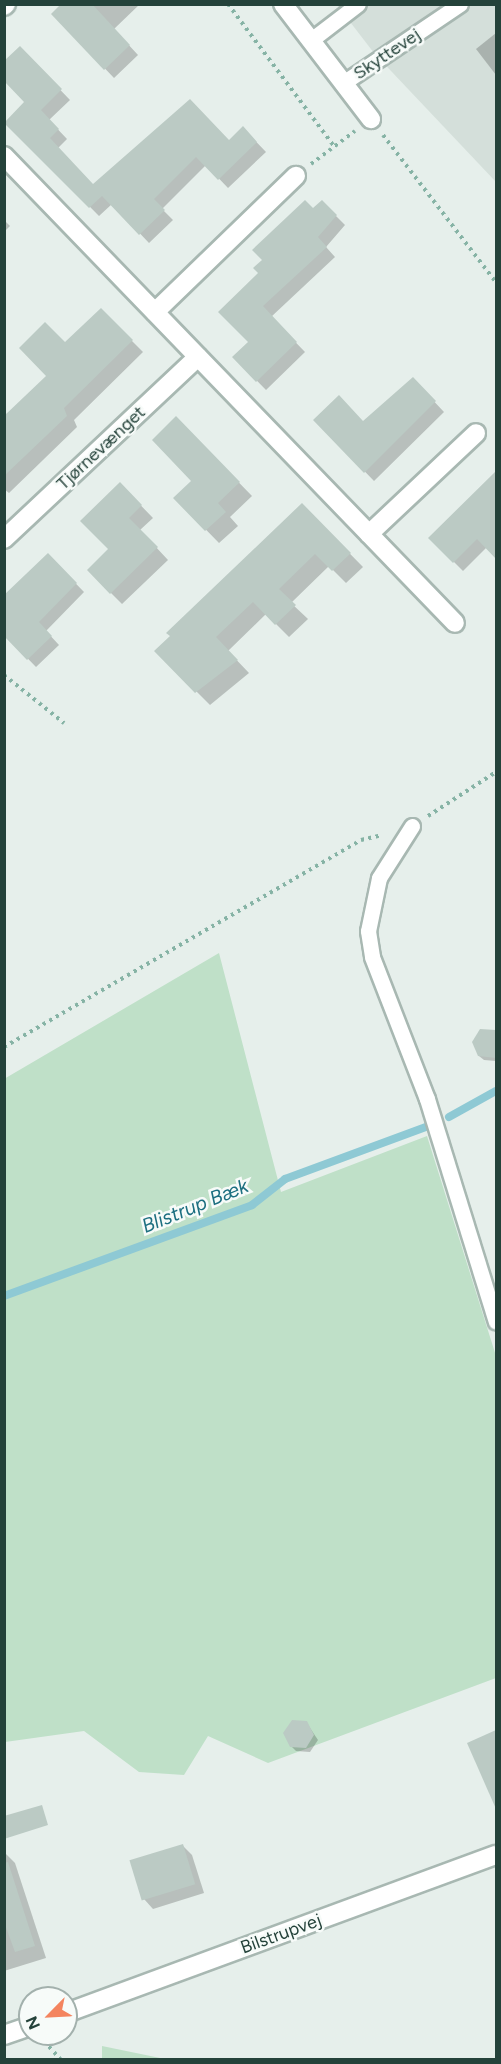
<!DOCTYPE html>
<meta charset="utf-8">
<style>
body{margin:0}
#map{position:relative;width:501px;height:2064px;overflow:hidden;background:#e6efeb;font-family:Figtree,sans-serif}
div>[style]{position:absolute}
.built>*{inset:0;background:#d4dfda}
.green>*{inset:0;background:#bfe0c8}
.shadow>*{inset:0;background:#0003}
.stream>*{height:8px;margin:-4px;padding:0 4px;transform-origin:4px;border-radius:4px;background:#8ec9d4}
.building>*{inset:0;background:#bbcac4;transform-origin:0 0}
.path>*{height:4px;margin-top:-2px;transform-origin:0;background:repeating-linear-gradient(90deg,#86b3a5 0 3px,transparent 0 7.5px)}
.roads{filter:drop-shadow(2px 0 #a8b8b2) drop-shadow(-2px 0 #a8b8b2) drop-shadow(0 2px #a8b8b2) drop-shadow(0 -2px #a8b8b2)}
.lane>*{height:15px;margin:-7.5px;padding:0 7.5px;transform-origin:7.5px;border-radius:7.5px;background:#fff}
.street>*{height:18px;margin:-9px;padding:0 9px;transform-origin:9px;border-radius:9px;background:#fff}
.secondary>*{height:18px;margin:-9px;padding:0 9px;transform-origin:9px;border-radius:9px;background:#fff}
span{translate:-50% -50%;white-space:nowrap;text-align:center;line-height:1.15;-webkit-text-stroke:5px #f7fbf9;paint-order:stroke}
.street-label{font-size:18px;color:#24423a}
.water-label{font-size:20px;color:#1c6f80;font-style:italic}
.frame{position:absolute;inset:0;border:6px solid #24423a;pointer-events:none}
.north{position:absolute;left:18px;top:1986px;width:60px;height:60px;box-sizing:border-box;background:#f7fbf9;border:2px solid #a3b1ad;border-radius:50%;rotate:246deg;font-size:16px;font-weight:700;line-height:24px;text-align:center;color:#24423a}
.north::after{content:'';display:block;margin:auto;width:21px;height:27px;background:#f4845f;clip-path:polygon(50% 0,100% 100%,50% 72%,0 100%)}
</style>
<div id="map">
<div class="built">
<i style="clip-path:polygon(337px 5px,496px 5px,496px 182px,374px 53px)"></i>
</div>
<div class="green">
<i style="clip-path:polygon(219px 953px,281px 1192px,427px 1136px,496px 1356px,496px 1678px,268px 1763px,208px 1736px,184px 1775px,139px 1772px,84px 1731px,5px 1742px,4px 1079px)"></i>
<i style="clip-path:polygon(102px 2046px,165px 2059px,102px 2059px)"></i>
</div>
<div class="shadow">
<i style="clip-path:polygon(63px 4px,140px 4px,114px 29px,138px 55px,114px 78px,53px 14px)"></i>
<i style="clip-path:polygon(496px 33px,496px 75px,476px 49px)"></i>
<i style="clip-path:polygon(20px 48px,70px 100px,49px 120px,67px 139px,58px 148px,94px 186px,229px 141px,243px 128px,266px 152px,228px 188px,206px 165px,162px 209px,173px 220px,149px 243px,112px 204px,99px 216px,6px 122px,27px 102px)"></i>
<i style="clip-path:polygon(322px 202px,345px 225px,326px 247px,335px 257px,271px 317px,305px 352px,266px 390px,234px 357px,250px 342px,264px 260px)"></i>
<i style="clip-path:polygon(4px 220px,10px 226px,4px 232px)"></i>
<i style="clip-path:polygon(101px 310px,143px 352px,74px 420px,77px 427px,9px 493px,4px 489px,4px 412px,8px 415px,49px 376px,65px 344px)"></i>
<i style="clip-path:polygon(413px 379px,444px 412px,374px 481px,315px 420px,363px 423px)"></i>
<i style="clip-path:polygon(176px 418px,252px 496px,230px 517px,238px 526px,219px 543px,175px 498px,193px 481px)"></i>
<i style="clip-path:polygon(496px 477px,496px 557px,487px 547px,463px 571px,430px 538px)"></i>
<i style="clip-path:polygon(120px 484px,153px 518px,140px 530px,168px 560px,122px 604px,89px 571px,110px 550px)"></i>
<i style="clip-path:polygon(302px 505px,363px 567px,346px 583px,329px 566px,291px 603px,308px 619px,289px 637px,266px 614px,228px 651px,249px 673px,210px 705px,156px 651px)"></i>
<i style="clip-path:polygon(48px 555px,84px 592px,46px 631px,59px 645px,36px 667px,4px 634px)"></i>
<i style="clip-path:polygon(496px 1032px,496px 1061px,484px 1060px,479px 1056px)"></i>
<i style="clip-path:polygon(306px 1722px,318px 1740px,310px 1752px,296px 1751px,291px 1746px)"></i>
<i style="clip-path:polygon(496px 1731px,496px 1805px,469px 1744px)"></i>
<i style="clip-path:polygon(183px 1846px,192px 1855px,204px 1893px,153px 1909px,144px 1899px)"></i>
<i style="clip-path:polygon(4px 1852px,15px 1863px,46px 1958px,4px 1971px)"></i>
</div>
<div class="stream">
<i style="left:449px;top:1117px;width:54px;rotate:-29deg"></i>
<i style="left:4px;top:1296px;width:264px;rotate:-20.1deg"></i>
<i style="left:252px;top:1205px;width:42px;rotate:-38.2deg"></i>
<i style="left:285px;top:1179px;width:153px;rotate:-20.3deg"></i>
</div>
<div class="building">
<i style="clip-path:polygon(61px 4px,92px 4px,130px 45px,104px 70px,51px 14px)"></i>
<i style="clip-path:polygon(20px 46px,62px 89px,41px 110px,59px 129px,50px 138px,93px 184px,190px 99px,229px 140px,243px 126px,257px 142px,218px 180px,196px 157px,154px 199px,165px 210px,139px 235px,102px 196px,89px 208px,4px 123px,24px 102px,4px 81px,4px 61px)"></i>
<i style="clip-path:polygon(305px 200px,313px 208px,322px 200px,337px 215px,318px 237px,327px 247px,263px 306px,297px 342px,256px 382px,232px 357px,248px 342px,218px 312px,258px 273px,253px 268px,262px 260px,252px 250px)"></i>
<i style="clip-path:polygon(101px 308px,133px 340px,64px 408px,67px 416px,4px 476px,4px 416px,46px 376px,19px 348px,45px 322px,65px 342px)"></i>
<i style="clip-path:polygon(413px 377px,436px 401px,364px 473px,313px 420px,339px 395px,363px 421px)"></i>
<i style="clip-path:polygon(176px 416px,240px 482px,218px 503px,226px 512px,205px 531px,173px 498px,191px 481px,152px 440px)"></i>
<i style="clip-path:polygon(496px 471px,496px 559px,477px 539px,453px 563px,428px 538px)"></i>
<i style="clip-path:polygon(120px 482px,142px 505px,129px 518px,158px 547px,110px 594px,87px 570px,108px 549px,80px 521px)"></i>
<i style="clip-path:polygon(302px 503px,351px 553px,332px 571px,315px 554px,279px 589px,296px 605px,275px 625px,253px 602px,216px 637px,238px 660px,195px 693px,154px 651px,170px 636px,166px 633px)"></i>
<i style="clip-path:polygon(48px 553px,77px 583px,39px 622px,52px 636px,27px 660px,4px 636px,4px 595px)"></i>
<i style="clip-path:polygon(480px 1029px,496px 1030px,496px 1058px,478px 1056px,472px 1042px)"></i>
<i style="clip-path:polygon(292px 1720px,307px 1721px,314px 1735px,306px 1748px,290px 1747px,283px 1733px)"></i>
<i style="clip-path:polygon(496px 1730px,496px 1809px,467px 1743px)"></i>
<i style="clip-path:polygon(42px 1805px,48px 1825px,4px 1839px,4px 1816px)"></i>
<i style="left:183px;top:1844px;width:42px;height:56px;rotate:73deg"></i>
<i style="clip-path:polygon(8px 1862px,35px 1946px,15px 1952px,4px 1922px,4px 1863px)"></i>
</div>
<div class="path">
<i style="left:228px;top:4px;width:177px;rotate:53.3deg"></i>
<i style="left:383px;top:135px;width:185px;rotate:52.5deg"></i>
<i style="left:311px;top:164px;width:55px;rotate:-36.9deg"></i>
<i style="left:4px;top:675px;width:77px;rotate:38.7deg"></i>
<i style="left:428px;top:816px;width:81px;rotate:-32.9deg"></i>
<i style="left:4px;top:1047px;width:413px;rotate:-30.1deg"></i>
<i style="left:361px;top:840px;width:22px;rotate:-13deg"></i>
<i style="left:44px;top:2041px;width:25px;rotate:48deg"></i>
</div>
<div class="roads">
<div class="lane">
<i style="left:311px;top:40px;width:59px;rotate:-37.5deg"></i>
<i style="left:343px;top:83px;width:141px;rotate:-34deg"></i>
<i style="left:412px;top:826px;width:62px;rotate:122.4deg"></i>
<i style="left:379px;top:878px;width:54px;rotate:101.7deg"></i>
<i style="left:368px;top:931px;width:26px;rotate:81deg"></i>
<i style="left:372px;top:957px;width:152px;rotate:68.8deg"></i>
<i style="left:427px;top:1099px;width:233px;rotate:72.8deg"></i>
</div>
<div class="street">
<i style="left:283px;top:4px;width:145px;rotate:52.6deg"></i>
<i style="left:4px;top:6px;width:3px;rotate:-45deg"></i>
<i style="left:4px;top:156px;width:649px;rotate:46deg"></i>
<i style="left:155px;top:312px;width:196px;rotate:-44deg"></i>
<i style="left:369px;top:534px;width:147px;rotate:-43.3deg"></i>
<i style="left:4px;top:539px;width:266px;rotate:-43.2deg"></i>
</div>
<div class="secondary">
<i style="left:66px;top:2013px;width:458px;rotate:-20.2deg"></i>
<i style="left:4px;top:2035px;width:28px;rotate:-19deg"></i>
</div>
</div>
<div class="street-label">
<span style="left:387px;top:54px;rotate:-34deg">Skyttevej</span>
<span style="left:101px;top:448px;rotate:-43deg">Tjørnevænget</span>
<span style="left:281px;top:1934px;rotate:-20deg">Bilstrupvej</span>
</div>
<div class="water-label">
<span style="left:195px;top:1206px;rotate:-22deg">Blistrup Bæk</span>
</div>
<div class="frame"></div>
<div class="north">N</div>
</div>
